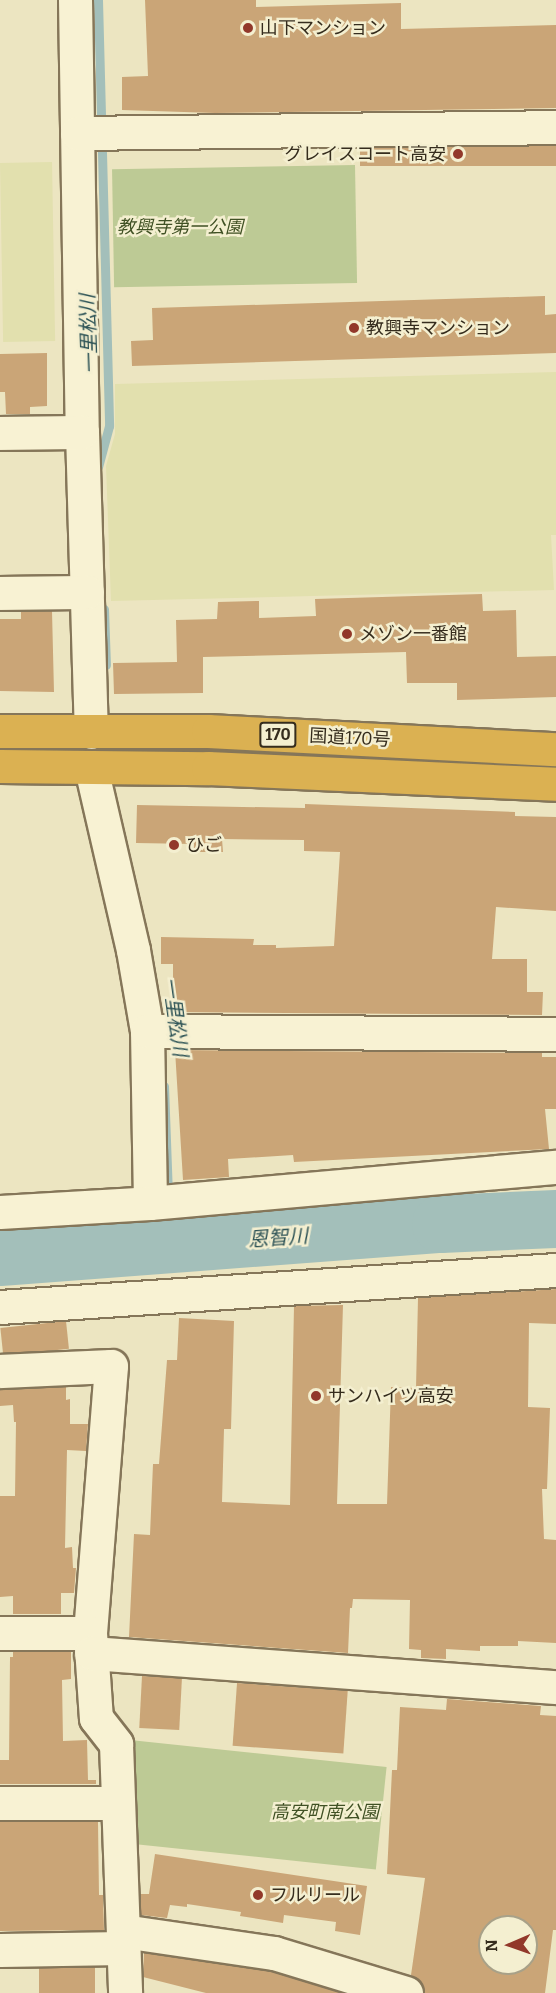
<!DOCTYPE html>
<meta charset="utf-8">
<style>
body{margin:0}
#map{position:relative;width:556px;height:1993px;overflow:hidden;background:#ece5c1;font-family:Bitter,"Noto Sans JP",serif}
div>[style]{position:absolute}
.farmland>*{inset:0;background:#e2e0ae;transform-origin:0 0}
.green>*{inset:0;background:#bdca95;transform-origin:0 0}
.stream>*{height:9px;margin:-4.5px;padding:0 4.5px;transform-origin:4.5px;border-radius:4.5px;background:#a3bfba}
.river>*{height:58px;margin:-29px;padding:0 29px;transform-origin:29px;border-radius:29px;background:#a3bfba}
.building>*{inset:0;background:#caa577;transform-origin:0 0}
.roads{filter:drop-shadow(2px 0 #857659) drop-shadow(-2px 0 #857659) drop-shadow(0 2px #857659) drop-shadow(0 -2px #857659)}
.street>*{height:33px;margin:-16.5px;padding:0 16.5px;transform-origin:16.5px;border-radius:16.5px;background:#f8f2d3}
.highway>*{height:33px;margin:-16.5px;padding:0 16.5px;transform-origin:16.5px;border-radius:16.5px;background:#dbb152}
.dots>*{width:16px;height:16px;translate:-50% -50%;box-sizing:border-box;border:3px solid #f4efd0;border-radius:50%}
span{translate:-50% -50%;white-space:nowrap;text-align:center;line-height:1.15;-webkit-text-stroke:5px #f4efd0;paint-order:stroke}
.shield-label span{padding:2px 4px;background:#f4efd0;border:2px solid;border-radius:4px;-webkit-text-stroke-width:0}
.shield-label{font-size:16px;color:#352c1d;font-weight:700}
.poi-label{font-size:18px;color:#352c1d}
.left{translate:0 -50%;text-align:left}
.right{translate:-100% -50%;text-align:right}
.park-label{font-size:18px;color:#405124;font-style:italic}
.street-label{font-size:18px;color:#352c1d}
.water-label{font-size:20px;color:#2c5255;font-style:italic}
.north{position:absolute;left:478px;top:1915px;width:60px;height:60px;box-sizing:border-box;background:#f4efd0;border:2px solid #a8a188;border-radius:50%;rotate:268deg;font-size:16px;font-weight:700;line-height:24px;text-align:center;color:#352c1d}
.north::after{content:'';display:block;margin:auto;width:21px;height:27px;background:#92382a;clip-path:polygon(50% 0,100% 100%,50% 72%,0 100%)}
</style>
<div id="map">
<div class="farmland">
<i style="left:52px;top:162px;width:179px;height:52px;rotate:89deg"></i>
<i style="clip-path:polygon(556px 372px,556px 535px,551px 535px,554px 590px,111px 601px,106px 466px,115px 434px,115px 384px)"></i>
</div>
<div class="green">
<i style="left:355px;top:165px;width:118px;height:243px;rotate:89deg"></i>
<i style="left:130px;top:1740px;width:258px;height:103px;rotate:6deg"></i>
</div>
<div class="stream">
<i style="left:98px;top:0;width:426px;rotate:88.5deg"></i>
<i style="left:109px;top:426px;width:42px;rotate:105deg"></i>
<i style="left:104px;top:609px;width:56px;rotate:88deg"></i>
<i style="left:164px;top:1086px;width:160px;rotate:87.9deg"></i>
</div>
<div class="river">
<i style="left:0;top:1257px;width:442px;rotate:-4.3deg"></i>
<i style="left:441px;top:1224px;width:115px;rotate:-2.5deg"></i>
</div>
<div class="building">
<i style="clip-path:polygon(145px 0,256px 0,256px 7px,401px 3px,401px 29px,556px 25px,556px 108px,215px 113px,122px 110px,122px 77px,148px 76px)"></i>
<i style="left:556px;top:146px;width:20px;height:196px;rotate:90deg"></i>
<i style="clip-path:polygon(545px 296px,545px 315px,556px 314px,556px 353px,132px 366px,131px 341px,153px 340px,152px 308px)"></i>
<i style="clip-path:polygon(47px 353px,47px 406px,30px 407px,30px 414px,6px 414px,5px 392px,0 392px,0 354px)"></i>
<i style="clip-path:polygon(482px 594px,483px 611px,516px 610px,517px 657px,556px 656px,556px 697px,457px 700px,457px 683px,407px 683px,406px 652px,203px 657px,203px 693px,114px 694px,113px 663px,177px 662px,176px 620px,217px 619px,218px 602px,259px 601px,259px 618px,316px 616px,315px 599px)"></i>
<i style="clip-path:polygon(52px 611px,54px 692px,0 691px,0 619px,21px 619px,21px 612px)"></i>
<i style="clip-path:polygon(305px 804px,515px 812px,515px 816px,556px 817px,556px 911px,496px 907px,492px 959px,527px 959px,527px 992px,543px 992px,542px 1015px,173px 1012px,173px 964px,161px 964px,161px 937px,254px 939px,253px 945px,276px 945px,276px 948px,334px 946px,340px 852px,304px 851px,304px 840px,222px 839px,223px 852px,194px 852px,194px 844px,136px 843px,137px 805px,305px 808px)"></i>
<i style="clip-path:polygon(175px 1050px,542px 1053px,542px 1057px,556px 1057px,556px 1109px,545px 1109px,549px 1149px,294px 1162px,293px 1155px,228px 1159px,229px 1177px,183px 1180px)"></i>
<i style="clip-path:polygon(556px 1289px,556px 1324px,529px 1323px,528px 1407px,550px 1408px,547px 1489px,542px 1489px,544px 1539px,556px 1540px,556px 1643px,518px 1641px,518px 1646px,480px 1646px,480px 1651px,446px 1649px,446px 1659px,421px 1658px,421px 1650px,409px 1649px,410px 1600px,353px 1599px,352px 1608px,350px 1608px,348px 1653px,129px 1637px,134px 1534px,150px 1535px,153px 1464px,159px 1464px,167px 1360px,177px 1360px,179px 1318px,234px 1321px,231px 1429px,224px 1429px,222px 1502px,290px 1505px,294px 1306px,343px 1305px,337px 1504px,387px 1504px,391px 1387px,416px 1388px,418px 1298px)"></i>
<i style="left:66px;top:1321px;width:28px;height:66px;rotate:84deg"></i>
<i style="clip-path:polygon(66px 1387px,66px 1400px,70px 1399px,70px 1424px,88px 1424px,86px 1451px,67px 1450px,65px 1548px,72px 1547px,73px 1568px,76px 1568px,74px 1593px,61px 1593px,61px 1614px,13px 1614px,13px 1596px,0 1597px,0 1496px,15px 1496px,16px 1422px,14px 1422px,13px 1405px,0 1406px,0 1390px)"></i>
<i style="clip-path:polygon(13px 1652px,71px 1652px,71px 1679px,62px 1680px,63px 1741px,87px 1740px,88px 1780px,96px 1780px,96px 1784px,0 1784px,0 1760px,9px 1760px,10px 1657px,13px 1657px)"></i>
<i style="left:142px;top:1676px;width:40px;height:52px;rotate:3deg"></i>
<i style="left:237px;top:1683px;width:111px;height:63px;rotate:4deg"></i>
<i style="clip-path:polygon(evenodd,447px 1699px,541px 1706px,540px 1715px,556px 1716px,556px 1930px,553px 1930px,545px 1993px,424px 1993px,420px 1981px,411px 1975px,425px 1878px,387px 1874px,392px 1770px,397px 1770px,400px 1707px,446px 1710px,447px 1699px,490px 1927px,526px 1927px,526px 1963px,490px 1963px,490px 1927px)"></i>
<i style="clip-path:polygon(0 1822px,98px 1822px,99px 1895px,103px 1895px,104px 1930px,0 1931px)"></i>
<i style="clip-path:polygon(155px 1854px,367px 1886px,360px 1935px,335px 1931px,336px 1922px,284px 1915px,283px 1923px,240px 1916px,241px 1912px,187px 1904px,187px 1907px,170px 1905px,167px 1918px,141px 1915px,140px 1894px,149px 1894px)"></i>
<i style="clip-path:polygon(144px 1953px,270px 1971px,341px 1993px,206px 1993px,143px 1977px)"></i>
<i style="left:95px;top:1967px;width:26px;height:56px;rotate:90deg"></i>
</div>
<div class="roads">
<div class="street">
<i style="left:75px;top:0;width:432px;rotate:89.1deg"></i>
<i style="left:82px;top:432px;width:300px;rotate:88.3deg"></i>
<i style="left:77px;top:133px;width:479px;rotate:-0.7deg"></i>
<i style="left:0;top:433px;width:82px;rotate:-0.7deg"></i>
<i style="left:0;top:593px;width:87px;rotate:-0.7deg"></i>
<i style="left:91px;top:768px;width:187px;rotate:77deg"></i>
<i style="left:133px;top:950px;width:82px;rotate:80.2deg"></i>
<i style="left:147px;top:1031px;width:172px;rotate:89deg"></i>
<i style="left:147px;top:1031px;width:409px;rotate:0.4deg"></i>
<i style="left:0;top:1212px;width:150px;rotate:-3.4deg"></i>
<i style="left:150px;top:1203px;width:408px;rotate:-5.1deg"></i>
<i style="left:0;top:1307px;width:557px;rotate:-3.81deg"></i>
<i style="left:0;top:1371px;width:111px;rotate:-2.6deg"></i>
<i style="left:111px;top:1366px;width:268px;rotate:94.5deg"></i>
<i style="left:90px;top:1633px;width:85px;rotate:86deg"></i>
<i style="left:96px;top:1718px;width:33px;rotate:52deg"></i>
<i style="left:116px;top:1744px;width:249px;rotate:87.9deg"></i>
<i style="left:0;top:1633px;width:90px"></i>
<i style="left:91px;top:1653px;width:466px;rotate:4.2deg"></i>
<i style="left:0;top:1803px;width:118px"></i>
<i style="left:123px;top:1931px;width:153px;rotate:8.3deg"></i>
<i style="left:274px;top:1953px;width:138px;rotate:16.9deg"></i>
<i style="left:0;top:1950px;width:123px;rotate:-0.9deg"></i>
</div>
<div class="highway">
<i style="left:0;top:731px;width:208px"></i>
<i style="left:208px;top:731px;width:348px;rotate:3deg"></i>
<i style="left:0;top:766px;width:208px;rotate:0.6deg"></i>
<i style="left:208px;top:768px;width:348px;rotate:2.6deg"></i>
</div>
</div>
<div class="dots">
<i style="left:248px;top:28px;background:#92382a"></i>
<i style="left:458px;top:154px;background:#92382a"></i>
<i style="left:354px;top:328px;background:#92382a"></i>
<i style="left:347px;top:634px;background:#92382a"></i>
<i style="left:174px;top:845px;background:#92382a"></i>
<i style="left:316px;top:1396px;background:#92382a"></i>
<i style="left:258px;top:1895px;background:#92382a"></i>
</div>
<div class="shield-label">
<span style="left:278px;top:735px">170</span>
</div>
<div class="poi-label">
<span class="left" style="left:260px;top:28px">山下マンション</span>
<span class="right" style="left:446px;top:154px">グレイスコート高安</span>
<span class="left" style="left:366px;top:328px">教興寺マンション</span>
<span class="left" style="left:359px;top:634px">メゾン一番館</span>
<span class="left" style="left:186px;top:845px">ひご</span>
<span class="left" style="left:328px;top:1396px">サンハイツ高安</span>
<span class="left" style="left:270px;top:1895px">フルリール</span>
</div>
<div class="park-label">
<span style="left:180px;top:227px">教興寺第一公園</span>
<span style="left:325px;top:1812px">高安町南公園</span>
</div>
<div class="street-label">
<span style="left:350px;top:738px;rotate:3deg">国道170号</span>
</div>
<div class="water-label">
<span style="left:89px;top:334px;rotate:-92deg">一里松川</span>
<span style="left:175px;top:1017px;rotate:82deg">一里松川</span>
<span style="left:278px;top:1238px;rotate:-4deg">恩智川</span>
</div>
<div class="north">N</div>
</div>
